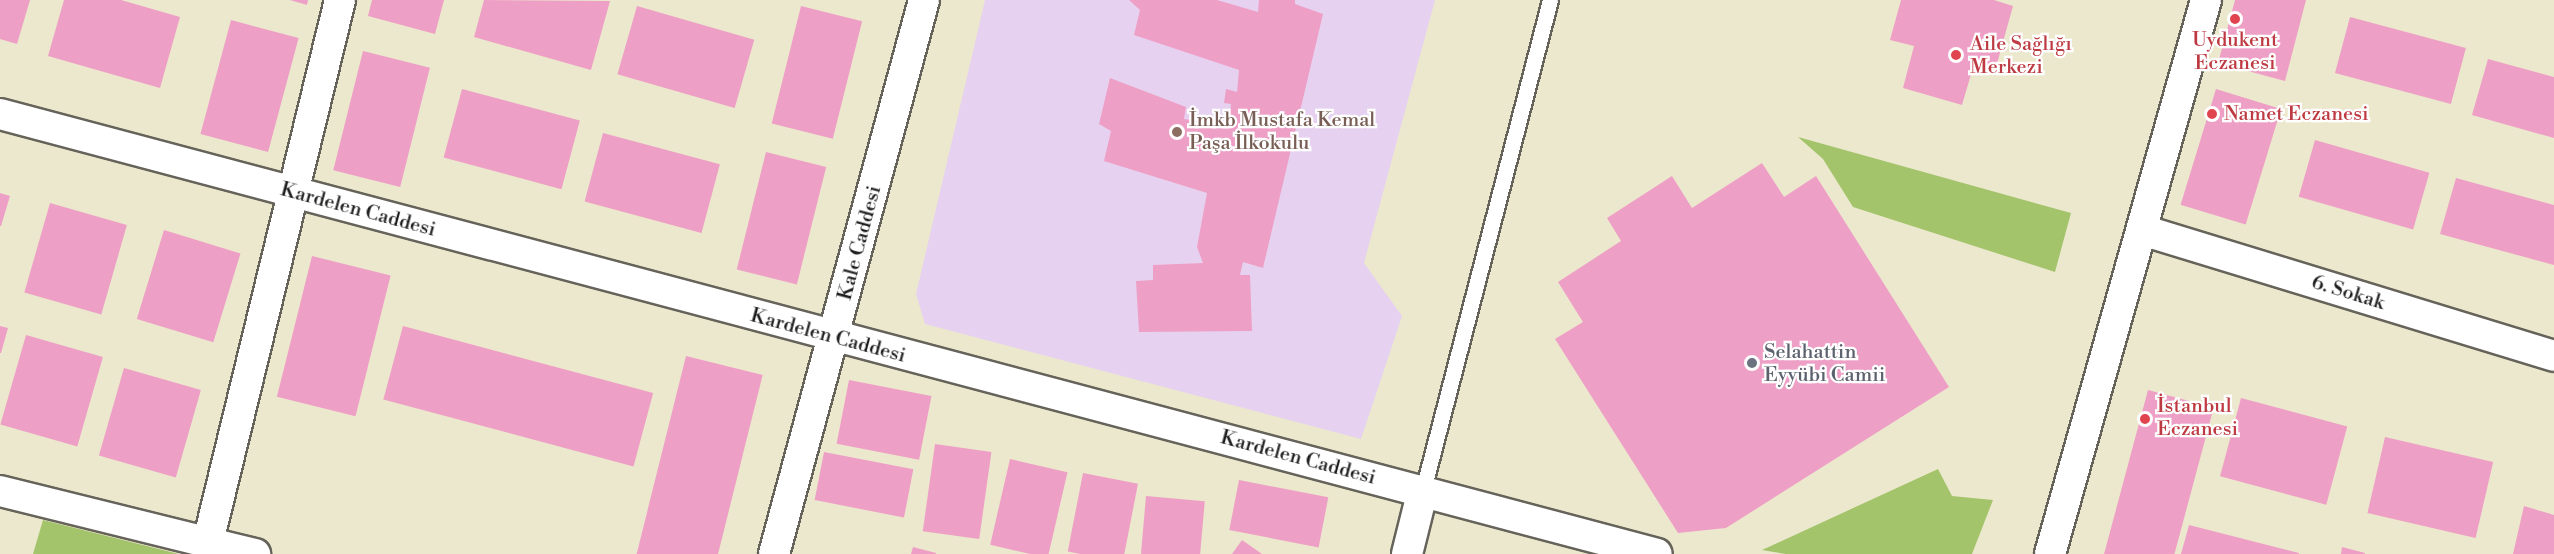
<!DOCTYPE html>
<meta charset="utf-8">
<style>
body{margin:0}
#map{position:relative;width:2554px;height:554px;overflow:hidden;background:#ece8cd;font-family:"Libre Bodoni",serif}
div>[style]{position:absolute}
.built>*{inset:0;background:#e6d2f0}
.green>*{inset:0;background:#a4c46c}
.building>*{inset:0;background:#ee9fc5;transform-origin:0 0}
.roads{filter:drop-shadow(2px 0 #65635a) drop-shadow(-2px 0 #65635a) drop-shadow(0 2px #65635a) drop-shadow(0 -2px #65635a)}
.lane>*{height:15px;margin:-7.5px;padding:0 7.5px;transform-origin:7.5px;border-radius:7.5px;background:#fff}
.street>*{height:30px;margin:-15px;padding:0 15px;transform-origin:15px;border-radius:15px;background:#fff}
.dots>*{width:16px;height:16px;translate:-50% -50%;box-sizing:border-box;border:3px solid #fff;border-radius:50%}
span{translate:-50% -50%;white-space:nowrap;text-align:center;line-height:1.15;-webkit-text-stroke:4.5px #fff;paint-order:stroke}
.health-label{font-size:20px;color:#be3a42}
.left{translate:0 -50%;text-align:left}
.education-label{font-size:20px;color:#785e54}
.street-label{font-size:20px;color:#1c1c1c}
.worship-label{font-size:20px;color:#5b616d}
</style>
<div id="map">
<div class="built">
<i style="clip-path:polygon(985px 0,1435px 0,1364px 263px,1402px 316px,1361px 439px,925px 324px,916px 294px)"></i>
</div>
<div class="green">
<i style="clip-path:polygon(1798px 137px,2071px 213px,2055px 272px,1853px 207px,1823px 159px)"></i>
<i style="clip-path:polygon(1938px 469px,1952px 496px,1993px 500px,1972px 554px,1786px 554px,1762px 550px)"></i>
<i style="clip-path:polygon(43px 520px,179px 554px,33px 554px)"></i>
</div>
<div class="building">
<i style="clip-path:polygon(0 0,30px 0,17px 44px,0 39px)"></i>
<i style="clip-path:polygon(64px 0,121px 0,180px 17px,160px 88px,48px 56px)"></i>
<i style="clip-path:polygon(290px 0,308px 0,307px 5px)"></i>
<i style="clip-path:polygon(372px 0,444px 0,435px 34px,368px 16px)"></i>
<i style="clip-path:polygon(484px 0,610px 1px,591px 70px,474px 37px)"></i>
<i style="clip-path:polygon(1129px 0,1217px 0,1258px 12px,1259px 0,1295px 0,1295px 4px,1323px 14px,1263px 268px,1243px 262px,1240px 275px,1250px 275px,1252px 331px,1139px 332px,1136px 281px,1153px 280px,1153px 265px,1203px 263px,1197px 247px,1207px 193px,1104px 161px,1111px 131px,1099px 124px,1110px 78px,1186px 107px,1184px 119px,1229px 126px,1231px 104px,1224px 103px,1226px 89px,1237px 92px,1239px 70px,1134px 35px,1140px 10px)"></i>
<i style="clip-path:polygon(1901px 0,1994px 0,2013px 6px,1995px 71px,1974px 64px,1962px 105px,1903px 88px,1914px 46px,1890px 40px)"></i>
<i style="clip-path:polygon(2235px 0,2306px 0,2285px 81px,2218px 63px)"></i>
<i style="left:637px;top:6px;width:122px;height:71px;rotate:16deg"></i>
<i style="left:801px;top:6px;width:63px;height:121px;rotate:14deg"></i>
<i style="left:2350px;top:17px;width:120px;height:58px;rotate:15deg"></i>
<i style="left:231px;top:20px;width:70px;height:118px;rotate:15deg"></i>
<i style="left:363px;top:51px;width:69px;height:123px;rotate:14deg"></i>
<i style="clip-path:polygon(2488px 59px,2554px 77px,2554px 138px,2472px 115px)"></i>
<i style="left:462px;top:89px;width:122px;height:71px;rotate:15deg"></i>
<i style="left:2216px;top:89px;width:68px;height:121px;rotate:17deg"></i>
<i style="left:603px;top:133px;width:121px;height:71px;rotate:15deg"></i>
<i style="left:2315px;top:140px;width:119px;height:59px;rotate:16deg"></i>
<i style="left:766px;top:152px;width:62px;height:121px;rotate:14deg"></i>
<i style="clip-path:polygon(1762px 163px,1784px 197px,1816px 176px,1949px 387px,1726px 528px,1678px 533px,1555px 339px,1583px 322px,1558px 282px,1621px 241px,1607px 218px,1672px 176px,1692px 208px)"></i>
<i style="clip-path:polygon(2456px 178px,2554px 205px,2554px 265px,2440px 234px)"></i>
<i style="clip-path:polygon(0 193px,10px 196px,1px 226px,0 226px)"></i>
<i style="left:50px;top:203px;width:80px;height:93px;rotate:16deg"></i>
<i style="left:164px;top:230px;width:80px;height:93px;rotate:17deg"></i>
<i style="left:312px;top:256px;width:81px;height:145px;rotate:14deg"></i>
<i style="clip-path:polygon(0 326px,8px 328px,1px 353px,0 353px)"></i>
<i style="left:403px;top:326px;width:259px;height:76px;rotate:15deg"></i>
<i style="left:26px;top:335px;width:80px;height:93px;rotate:16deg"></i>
<i style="left:686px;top:356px;width:79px;height:204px;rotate:14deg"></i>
<i style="left:124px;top:368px;width:80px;height:91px;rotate:16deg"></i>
<i style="left:849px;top:380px;width:84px;height:65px;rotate:11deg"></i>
<i style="left:2148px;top:390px;width:68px;height:171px;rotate:15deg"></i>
<i style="left:2241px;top:398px;width:110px;height:81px;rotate:15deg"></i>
<i style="left:2385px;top:437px;width:111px;height:78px;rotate:13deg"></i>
<i style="left:935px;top:444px;width:57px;height:88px;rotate:8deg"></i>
<i style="left:824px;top:452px;width:91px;height:49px;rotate:11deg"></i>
<i style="left:1010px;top:459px;width:59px;height:88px;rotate:13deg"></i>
<i style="left:1083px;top:473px;width:56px;height:80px;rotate:11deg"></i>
<i style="left:1239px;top:480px;width:91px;height:51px;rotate:11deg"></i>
<i style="left:1146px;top:496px;width:59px;height:58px;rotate:5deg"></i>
<i style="clip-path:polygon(2524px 506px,2554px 515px,2554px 554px,2513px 554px)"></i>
<i style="clip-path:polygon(2189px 525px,2299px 553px,2299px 554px,2181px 554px)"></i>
<i style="clip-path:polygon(1242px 540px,1262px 554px,1232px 554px)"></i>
<i style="clip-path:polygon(913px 547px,936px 553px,936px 554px,911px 554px)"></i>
<i style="clip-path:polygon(2342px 547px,2365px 553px,2365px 554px,2341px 554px)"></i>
</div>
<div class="roads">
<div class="lane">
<i style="left:1423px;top:490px;width:506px;rotate:-75.47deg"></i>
</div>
<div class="street">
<i style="left:0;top:114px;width:1714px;rotate:14.87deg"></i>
<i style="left:2142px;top:230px;width:431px;rotate:17deg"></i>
<i style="left:0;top:491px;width:263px;rotate:13.9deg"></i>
<i style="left:208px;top:542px;width:558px;rotate:-76.31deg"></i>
<i style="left:774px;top:554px;width:574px;rotate:-74.85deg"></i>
<i style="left:1407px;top:554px;width:66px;rotate:-76deg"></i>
<i style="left:2050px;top:554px;width:576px;rotate:-74.27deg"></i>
</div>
</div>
<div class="dots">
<i style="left:2235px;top:19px;background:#e0444e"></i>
<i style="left:1956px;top:55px;background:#e0444e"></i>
<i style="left:2212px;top:114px;background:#e0444e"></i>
<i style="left:1177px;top:132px;background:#8d6e63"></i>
<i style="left:1752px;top:363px;background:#6b7280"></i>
<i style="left:2145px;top:419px;background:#e0444e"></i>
</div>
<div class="health-label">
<span style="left:2235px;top:52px">Uydukent<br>Eczanesi</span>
<span class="left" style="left:1970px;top:56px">Aile Sağlığı<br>Merkezi</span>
<span class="left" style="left:2224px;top:114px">Namet Eczanesi</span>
<span class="left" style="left:2157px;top:418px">İstanbul<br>Eczanesi</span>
</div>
<div class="education-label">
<span class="left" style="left:1189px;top:132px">İmkb Mustafa Kemal<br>Paşa İlkokulu</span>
</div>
<div class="street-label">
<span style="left:358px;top:210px;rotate:15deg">Kardelen Caddesi</span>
<span style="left:860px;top:243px;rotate:-75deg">Kale Caddesi</span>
<span style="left:2348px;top:293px;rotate:17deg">6. Sokak</span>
<span style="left:828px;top:336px;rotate:15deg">Kardelen Caddesi</span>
<span style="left:1298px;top:458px;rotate:15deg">Kardelen Caddesi</span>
</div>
<div class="worship-label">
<span class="left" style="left:1764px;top:364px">Selahattin<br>Eyyübi Camii</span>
</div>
</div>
